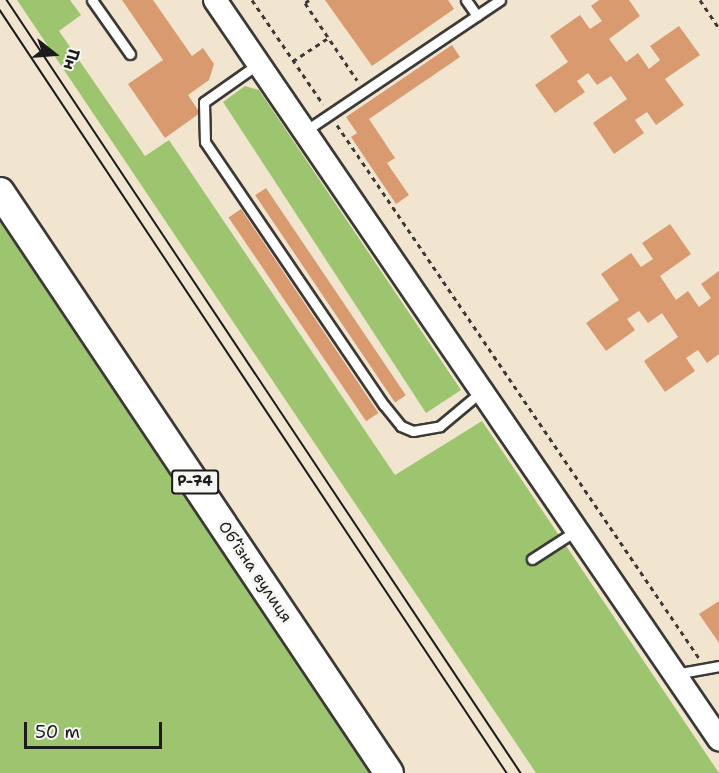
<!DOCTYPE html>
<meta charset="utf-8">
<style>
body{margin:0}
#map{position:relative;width:719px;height:773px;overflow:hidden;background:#f2e5cf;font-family:"Shantell Sans",sans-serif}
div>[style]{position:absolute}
.green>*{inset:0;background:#9dc570}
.building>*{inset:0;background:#da9a6f;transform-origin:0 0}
.path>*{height:3px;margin-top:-1.5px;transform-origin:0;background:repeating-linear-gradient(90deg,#3c3a37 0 4.5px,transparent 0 9px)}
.roads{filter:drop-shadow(2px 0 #3c3a37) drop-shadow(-2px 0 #3c3a37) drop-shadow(0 2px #3c3a37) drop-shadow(0 -2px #3c3a37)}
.service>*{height:9px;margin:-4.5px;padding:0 4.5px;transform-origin:4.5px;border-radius:4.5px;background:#fff}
.tertiary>*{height:22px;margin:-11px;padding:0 11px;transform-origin:11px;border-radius:11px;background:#fff}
.primary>*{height:28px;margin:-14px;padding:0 14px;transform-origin:14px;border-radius:14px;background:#fff}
.tram>*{height:1.5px;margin:-0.75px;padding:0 0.75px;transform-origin:0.75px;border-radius:0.75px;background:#1c1c1c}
span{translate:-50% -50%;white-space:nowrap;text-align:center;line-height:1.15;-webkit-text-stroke:5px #f6f6f2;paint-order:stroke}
.shield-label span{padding:2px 4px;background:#f6f6f2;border:2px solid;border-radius:4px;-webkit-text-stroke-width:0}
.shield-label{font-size:15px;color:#1c1c1c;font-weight:700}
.street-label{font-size:16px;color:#1c1c1c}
.north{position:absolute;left:24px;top:24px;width:60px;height:60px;-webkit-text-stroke:4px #f6f6f2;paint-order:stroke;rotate:107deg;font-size:16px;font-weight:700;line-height:24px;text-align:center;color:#1c1c1c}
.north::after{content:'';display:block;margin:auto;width:21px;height:27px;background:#1c1c1c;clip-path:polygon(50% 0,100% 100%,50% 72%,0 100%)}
.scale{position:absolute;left:24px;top:722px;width:138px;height:27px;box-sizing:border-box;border:3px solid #1c1c1c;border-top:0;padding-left:8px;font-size:18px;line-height:21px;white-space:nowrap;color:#1c1c1c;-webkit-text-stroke:4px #f6f6f2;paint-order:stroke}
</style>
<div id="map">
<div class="green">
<i style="clip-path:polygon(17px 0,70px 0,81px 15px,59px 31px,145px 156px,169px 140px,395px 475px,482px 421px,719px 773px,536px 773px)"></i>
<i style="clip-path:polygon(245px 86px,259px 90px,461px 390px,426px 413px,223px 102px)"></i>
<i style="clip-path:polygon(0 192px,389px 773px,0 773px)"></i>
</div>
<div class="building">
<i style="clip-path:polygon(122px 0,153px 0,192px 56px,203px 48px,214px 64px,209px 80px,188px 95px,200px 113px,165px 138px,128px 84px,163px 60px)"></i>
<i style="clip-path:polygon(325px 0,448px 0,454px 9px,372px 66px)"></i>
<i style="clip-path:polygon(599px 0,629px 0,640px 16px,609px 39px,626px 62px,638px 53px,649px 69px,660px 60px,650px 46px,679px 26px,700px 55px,665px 79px,684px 105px,656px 125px,647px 112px,635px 120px,644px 133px,614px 154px,593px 123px,627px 99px,611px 76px,597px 85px,588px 73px,577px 81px,585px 92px,555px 113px,535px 85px,568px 62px,550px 36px,580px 15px,590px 29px,602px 21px,591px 6px)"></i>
<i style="clip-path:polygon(452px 45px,460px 57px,369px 119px,395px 158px,387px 163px,409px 195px,396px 204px,351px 137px,357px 133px,346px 117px)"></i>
<i style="left:266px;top:188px;width:250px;height:13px;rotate:56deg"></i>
<i style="left:241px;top:209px;width:246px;height:15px;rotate:56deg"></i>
<i style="clip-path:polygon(670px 224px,691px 254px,660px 276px,676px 300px,688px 291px,699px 307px,711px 298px,701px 284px,719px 271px,719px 354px,707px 363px,698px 350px,686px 358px,695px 371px,665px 392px,644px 361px,678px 337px,662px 313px,648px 323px,639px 311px,627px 319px,635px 330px,606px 351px,586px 323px,619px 300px,601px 274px,631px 253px,641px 267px,653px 259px,642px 243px)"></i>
<i style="clip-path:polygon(719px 601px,719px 643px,699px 614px)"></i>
</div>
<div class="path">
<i style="left:252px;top:0;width:126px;rotate:55.7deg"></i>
<i style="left:309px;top:0;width:5px;rotate:143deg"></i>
<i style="left:305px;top:3px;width:93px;rotate:56deg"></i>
<i style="left:700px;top:0;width:34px;rotate:56deg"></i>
<i style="left:293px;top:61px;width:42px;rotate:-33.3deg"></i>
<i style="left:337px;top:125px;width:644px;rotate:55.82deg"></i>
</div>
<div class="roads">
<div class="service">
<i style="left:92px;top:0;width:66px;rotate:54.9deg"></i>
<i style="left:466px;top:0;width:19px;rotate:55deg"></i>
<i style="left:258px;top:64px;width:66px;rotate:144.9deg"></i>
<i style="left:204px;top:102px;width:40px;rotate:88.6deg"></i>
<i style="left:205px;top:142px;width:318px;rotate:55.8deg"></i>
<i style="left:384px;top:405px;width:27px;rotate:51deg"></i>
<i style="left:401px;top:426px;width:13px;rotate:23deg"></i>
<i style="left:413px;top:431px;width:27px;rotate:-10deg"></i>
<i style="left:440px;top:426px;width:55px;rotate:-39.8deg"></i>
<i style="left:305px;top:131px;width:235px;rotate:-33.9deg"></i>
<i style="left:532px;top:559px;width:54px;rotate:-32.8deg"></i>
<i style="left:675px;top:674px;width:45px;rotate:-10.3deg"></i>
</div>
<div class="tertiary">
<i style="left:215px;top:0;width:895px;rotate:55.71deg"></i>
</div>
<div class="primary">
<i style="left:0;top:192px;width:699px;rotate:56.2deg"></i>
</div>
</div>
<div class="tram">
<i style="left:7px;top:0;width:928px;rotate:56.38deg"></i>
<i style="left:0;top:10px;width:916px;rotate:56.4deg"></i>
</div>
<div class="shield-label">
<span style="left:195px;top:482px">Р-74</span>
</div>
<div class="street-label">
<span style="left:255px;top:572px;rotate:56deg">Обʼїзна вулиця</span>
</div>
<div class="north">Пн</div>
<div class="scale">50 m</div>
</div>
